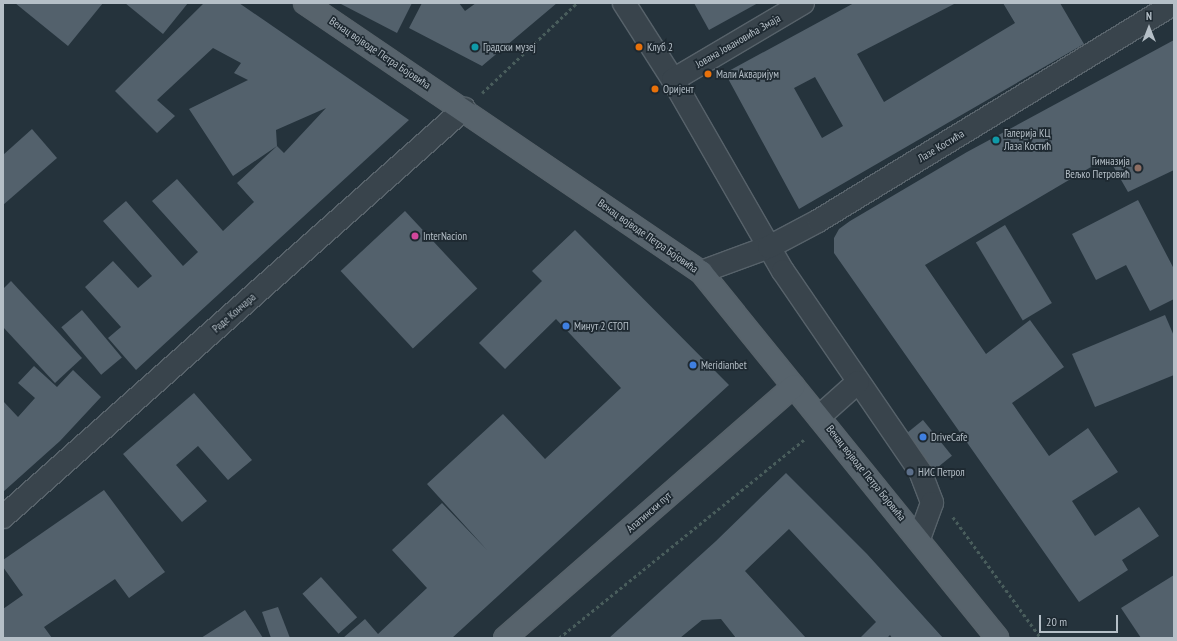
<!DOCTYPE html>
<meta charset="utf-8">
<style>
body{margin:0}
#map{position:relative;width:1177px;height:641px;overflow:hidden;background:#25333c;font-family:"PT Sans Narrow",sans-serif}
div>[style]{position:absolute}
.building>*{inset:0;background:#53616c;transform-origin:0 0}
.path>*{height:2.5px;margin-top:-1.25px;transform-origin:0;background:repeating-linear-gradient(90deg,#495d5c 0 3px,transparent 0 6px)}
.roads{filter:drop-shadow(1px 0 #57626a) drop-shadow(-1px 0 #57626a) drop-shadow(0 1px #57626a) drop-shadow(0 -1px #57626a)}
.minor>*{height:22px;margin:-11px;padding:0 11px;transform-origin:11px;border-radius:11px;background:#39444c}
.major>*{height:22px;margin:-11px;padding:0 11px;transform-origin:11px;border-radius:11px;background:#57636c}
.dots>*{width:11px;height:11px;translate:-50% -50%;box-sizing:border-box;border:2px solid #1e2931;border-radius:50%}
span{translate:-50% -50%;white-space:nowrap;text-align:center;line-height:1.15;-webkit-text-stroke:3.5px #1e2931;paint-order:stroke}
.street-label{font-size:11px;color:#b5bfc7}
.poi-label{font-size:11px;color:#b5bfc7}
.left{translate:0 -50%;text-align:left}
.right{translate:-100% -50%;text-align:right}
.frame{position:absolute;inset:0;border:4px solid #b5bfc7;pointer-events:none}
.north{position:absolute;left:1129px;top:8px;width:40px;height:40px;-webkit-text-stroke:3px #1e2931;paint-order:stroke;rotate:0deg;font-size:11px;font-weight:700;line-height:16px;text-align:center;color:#b5bfc7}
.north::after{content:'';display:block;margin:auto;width:14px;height:18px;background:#b5bfc7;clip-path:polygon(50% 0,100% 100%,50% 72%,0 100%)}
.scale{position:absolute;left:1039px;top:615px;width:79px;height:18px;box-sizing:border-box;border:2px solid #b5bfc7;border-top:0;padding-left:5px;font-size:12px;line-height:14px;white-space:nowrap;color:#b5bfc7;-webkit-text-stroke:3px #1e2931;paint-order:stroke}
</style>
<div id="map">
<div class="building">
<i style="clip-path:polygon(15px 3px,103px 3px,68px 46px)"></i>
<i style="clip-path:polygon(125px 3px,188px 3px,163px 34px)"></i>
<i style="clip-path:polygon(204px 3px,239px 3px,409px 120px,136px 370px,108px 338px,121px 327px,85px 287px,113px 261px,138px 288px,152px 276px,103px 221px,126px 201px,183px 266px,198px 252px,152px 201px,177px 179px,223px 231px,254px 202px,237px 183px,277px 146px,284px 153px,326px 108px,276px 130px,277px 146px,233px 176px,189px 109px,248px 80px,234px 73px,241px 63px,213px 48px,157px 100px,175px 116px,157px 133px,115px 91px)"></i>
<i style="clip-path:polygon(339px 3px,412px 3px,397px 33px)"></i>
<i style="clip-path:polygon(422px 3px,459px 3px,465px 11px,476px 3px,557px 3px,482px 66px,409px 28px)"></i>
<i style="clip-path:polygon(694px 3px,758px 3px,709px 30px)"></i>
<i style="clip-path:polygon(evenodd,854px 3px,956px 3px,857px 54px,884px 102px,1015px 23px,1003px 3px,1060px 3px,1084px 44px,799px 209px,725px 73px,854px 3px,815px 77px,843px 126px,822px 138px,794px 88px,815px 77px)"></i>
<i style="clip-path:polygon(1174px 40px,1174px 170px,1128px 192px,1108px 157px,925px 265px,986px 354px,1030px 320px,1064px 367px,1012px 403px,1049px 456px,1088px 428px,1118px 472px,1072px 501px,1095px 536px,1139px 507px,1159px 536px,1122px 560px,1128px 570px,1079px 602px,834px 253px,834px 238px,839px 229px,850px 221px,967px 152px)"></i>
<i style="clip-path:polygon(32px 129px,57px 158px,3px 205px,3px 155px)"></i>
<i style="clip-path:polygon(1138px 200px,1174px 269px,1174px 299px,1150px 311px,1126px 265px,1096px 280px,1072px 234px)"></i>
<i style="left:405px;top:211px;width:106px;height:88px;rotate:47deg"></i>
<i style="left:1005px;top:225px;width:91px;height:34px;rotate:59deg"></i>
<i style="clip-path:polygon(575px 230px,729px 385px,452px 638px,343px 638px,365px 619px,378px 634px,427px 588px,392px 550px,442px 503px,487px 550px,427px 484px,503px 414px,545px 459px,621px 388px,556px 319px,505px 369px,479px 343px,542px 281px,532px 271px)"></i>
<i style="clip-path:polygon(11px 281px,82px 358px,55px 383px,3px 327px,3px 289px)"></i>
<i style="left:82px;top:310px;width:62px;height:27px;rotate:50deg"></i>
<i style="clip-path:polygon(1165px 315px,1174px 336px,1174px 375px,1095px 407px,1072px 354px)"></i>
<i style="clip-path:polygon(34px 366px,57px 387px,73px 370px,101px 397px,60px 441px,3px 492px,3px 401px,18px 417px,35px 398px,18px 383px)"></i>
<i style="clip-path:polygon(194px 393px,252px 460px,228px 480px,198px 446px,176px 465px,207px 501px,182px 522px,123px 454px)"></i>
<i style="left:923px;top:420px;width:46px;height:23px;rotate:51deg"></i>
<i style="clip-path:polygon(786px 473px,867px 554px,943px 638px,892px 638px,890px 635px,887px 638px,860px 638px,876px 622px,789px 529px,745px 571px,806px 638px,736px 638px,721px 619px,702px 620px,680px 638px,609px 638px,716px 541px)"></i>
<i style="clip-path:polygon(104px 490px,165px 572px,129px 598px,115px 579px,44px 627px,52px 638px,3px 638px,3px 609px,23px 595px,3px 567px,3px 560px)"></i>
<i style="clip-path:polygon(1174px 575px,1174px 638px,1141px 638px,1121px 608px)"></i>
<i style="left:321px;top:577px;width:54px;height:25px;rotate:48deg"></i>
<i style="clip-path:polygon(278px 607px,290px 638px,271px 638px,262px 612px)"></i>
<i style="clip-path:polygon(245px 610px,263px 638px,201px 638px)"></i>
</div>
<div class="path">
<i style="left:482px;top:93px;width:131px;rotate:-43.5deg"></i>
<i style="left:953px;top:517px;width:150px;rotate:54deg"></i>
<i style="left:559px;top:638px;width:316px;rotate:-39deg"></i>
</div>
<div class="roads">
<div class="minor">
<i style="left:624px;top:3px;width:91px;rotate:57.5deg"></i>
<i style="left:673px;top:80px;width:220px;rotate:60.1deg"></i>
<i style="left:783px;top:271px;width:242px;rotate:55.6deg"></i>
<i style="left:920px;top:471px;width:34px;rotate:69deg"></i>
<i style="left:932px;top:503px;width:38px;rotate:110deg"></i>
<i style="left:673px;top:80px;width:151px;rotate:-30.6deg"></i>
<i style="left:701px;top:272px;width:72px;rotate:-20.2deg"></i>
<i style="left:769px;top:247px;width:55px;rotate:-28deg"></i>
<i style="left:818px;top:221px;width:417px;rotate:-31.4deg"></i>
<i style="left:820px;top:416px;width:51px;rotate:-41.8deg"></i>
<i style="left:3px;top:517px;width:616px;rotate:-41.51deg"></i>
</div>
<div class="major">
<i style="left:305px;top:3px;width:479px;rotate:34.2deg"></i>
<i style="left:701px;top:272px;width:471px;rotate:51deg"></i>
<i style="left:505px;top:638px;width:383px;rotate:-41.1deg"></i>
</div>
</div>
<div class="dots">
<i style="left:475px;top:47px;background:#0f9aa8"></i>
<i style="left:639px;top:47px;background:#e8710a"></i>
<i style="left:708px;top:74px;background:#e8710a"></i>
<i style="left:655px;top:89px;background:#e8710a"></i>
<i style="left:996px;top:140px;background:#0f9aa8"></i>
<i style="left:1138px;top:168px;background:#8d6e63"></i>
<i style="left:415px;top:236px;background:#d1479c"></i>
<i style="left:566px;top:326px;background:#3f7fe0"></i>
<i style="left:693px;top:365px;background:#3f7fe0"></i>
<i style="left:923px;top:437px;background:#3f7fe0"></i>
<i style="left:910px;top:472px;background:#5c6f8a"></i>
</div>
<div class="street-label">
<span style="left:738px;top:41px;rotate:-30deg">Јована Јовановића Змаја</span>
<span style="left:380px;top:53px;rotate:34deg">Венац војводе Петра Бојовића</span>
<span style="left:941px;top:146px;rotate:-31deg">Лазе Костића</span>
<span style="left:648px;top:236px;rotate:35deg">Венац војводе Петра Бојовића</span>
<span style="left:234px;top:313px;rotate:-41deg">Раде Кончара</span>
<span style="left:866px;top:473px;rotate:51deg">Венац војводе Петра Бојовића</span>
<span style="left:649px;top:512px;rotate:-41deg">Апатински пут</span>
</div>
<div class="poi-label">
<span class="left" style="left:483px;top:47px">Градски музеј</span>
<span class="left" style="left:647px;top:47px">Клуб 2</span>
<span class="left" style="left:716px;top:74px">Мали Акваријум</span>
<span class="left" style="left:663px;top:89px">Оријент</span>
<span class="left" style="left:1004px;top:140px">Галерија КЦ<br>Лаза Костић</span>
<span class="right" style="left:1130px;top:168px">Гимназија<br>Вељко Петровић</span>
<span class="left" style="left:423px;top:236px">InterNacion</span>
<span class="left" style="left:574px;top:326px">Минут 2 СТОП</span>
<span class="left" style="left:701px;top:365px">Meridianbet</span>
<span class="left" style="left:931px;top:437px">DriveCafe</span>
<span class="left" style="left:918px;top:472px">НИС Петрол</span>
</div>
<div class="frame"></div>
<div class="north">N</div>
<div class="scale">20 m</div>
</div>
